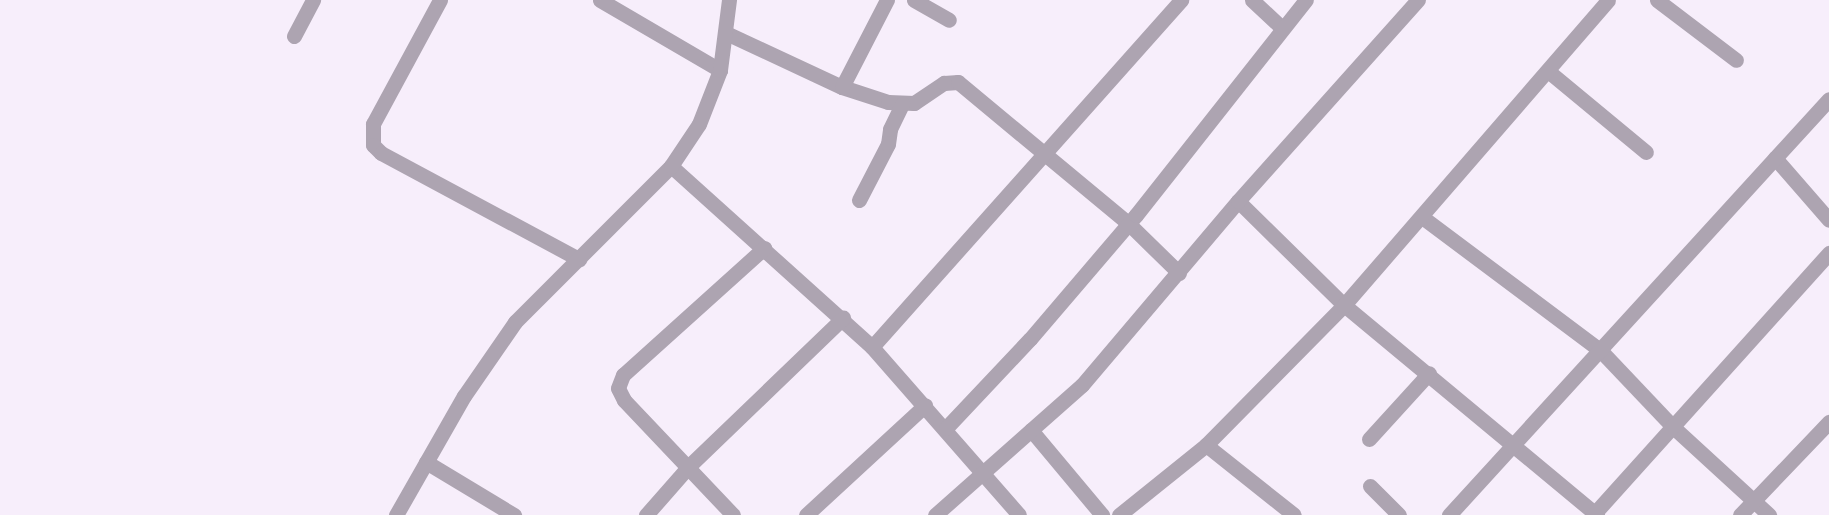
<!DOCTYPE html>
<style>
body{margin:0}
#map{position:relative;width:1829px;height:515px;overflow:hidden;background:#f7eefb;font-family:Ubuntu,sans-serif}
div>[style]{position:absolute}
.minor>*{height:15px;margin:-7.5px;padding:0 7.5px;transform-origin:7.5px;border-radius:7.5px;background:#ada4b1}
span{translate:-50% -50%;white-space:nowrap;text-align:center;line-height:1.15;-webkit-text-stroke:6px #fff;paint-order:stroke}
</style>
<div id="map">
<div class="minor">
<i style="left:440px;top:0;width:141px;rotate:118.4deg"></i>
<i style="left:373px;top:124px;width:21px;rotate:90deg"></i>
<i style="left:373px;top:145px;width:11px;rotate:45deg"></i>
<i style="left:381px;top:153px;width:225px;rotate:28.2deg"></i>
<i style="left:600px;top:0;width:139px;rotate:30.3deg"></i>
<i style="left:914px;top:0;width:40px;rotate:29.7deg"></i>
<i style="left:1252px;top:0;width:41px;rotate:43deg"></i>
<i style="left:1657px;top:0;width:99px;rotate:37.2deg"></i>
<i style="left:726px;top:33px;width:128px;rotate:25deg"></i>
<i style="left:842px;top:87px;width:48px;rotate:18.1deg"></i>
<i style="left:888px;top:102px;width:26px;rotate:2deg"></i>
<i style="left:914px;top:103px;width:36px;rotate:-34deg"></i>
<i style="left:944px;top:83px;width:14px;rotate:-4deg"></i>
<i style="left:958px;top:82px;width:222px;rotate:39.7deg"></i>
<i style="left:1129px;top:224px;width:70px;rotate:44.4deg"></i>
<i style="left:294px;top:36px;width:41px;rotate:-62.2deg"></i>
<i style="left:1548px;top:71px;width:127px;rotate:39.6deg"></i>
<i style="left:842px;top:87px;width:98px;rotate:-62.7deg"></i>
<i style="left:1775px;top:158px;width:82px;rotate:48.9deg"></i>
<i style="left:671px;top:166px;width:270px;rotate:42deg"></i>
<i style="left:872px;top:347px;width:223px;rotate:48.8deg"></i>
<i style="left:859px;top:200px;width:63px;rotate:-62.6deg"></i>
<i style="left:888px;top:144px;width:15px;rotate:-82deg"></i>
<i style="left:890px;top:129px;width:28px;rotate:-64deg"></i>
<i style="left:1238px;top:201px;width:148px;rotate:44.5deg"></i>
<i style="left:1344px;top:305px;width:329px;rotate:39.7deg"></i>
<i style="left:1422px;top:217px;width:222px;rotate:36.8deg"></i>
<i style="left:1600px;top:350px;width:105px;rotate:46.5deg"></i>
<i style="left:1672px;top:426px;width:132px;rotate:42.5deg"></i>
<i style="left:872px;top:347px;width:465px;rotate:-48.3deg"></i>
<i style="left:946px;top:428px;width:122px;rotate:-46.7deg"></i>
<i style="left:1030px;top:339px;width:163px;rotate:-49.5deg"></i>
<i style="left:1136px;top:215px;width:274px;rotate:-51.7deg"></i>
<i style="left:1031px;top:430px;width:111px;rotate:50.1deg"></i>
<i style="left:1369px;top:439px;width:89px;rotate:-47.7deg"></i>
<i style="left:1206px;top:445px;width:112px;rotate:38.5deg"></i>
<i style="left:426px;top:462px;width:103px;rotate:31.1deg"></i>
<i style="left:1370px;top:486px;width:41px;rotate:45deg"></i>
<i style="left:396px;top:515px;width:137px;rotate:-60.3deg"></i>
<i style="left:464px;top:396px;width:90px;rotate:-55.4deg"></i>
<i style="left:515px;top:322px;width:221px;rotate:-45deg"></i>
<i style="left:671px;top:166px;width:50px;rotate:-56.3deg"></i>
<i style="left:699px;top:124px;width:58px;rotate:-68.7deg"></i>
<i style="left:720px;top:70px;width:71px;rotate:-82.7deg"></i>
<i style="left:646px;top:515px;width:65px;rotate:-48.7deg"></i>
<i style="left:689px;top:466px;width:214px;rotate:-43.9deg"></i>
<i style="left:733px;top:515px;width:158px;rotate:-133.5deg"></i>
<i style="left:624px;top:400px;width:13px;rotate:-117deg"></i>
<i style="left:618px;top:388px;width:14px;rotate:-69deg"></i>
<i style="left:623px;top:375px;width:190px;rotate:-42deg"></i>
<i style="left:806px;top:515px;width:162px;rotate:-42.7deg"></i>
<i style="left:935px;top:515px;width:196px;rotate:-41.5deg"></i>
<i style="left:1082px;top:385px;width:241px;rotate:-49.7deg"></i>
<i style="left:1238px;top:201px;width:270px;rotate:-48.2deg"></i>
<i style="left:1119px;top:515px;width:112px;rotate:-38.8deg"></i>
<i style="left:1206px;top:445px;width:197px;rotate:-45.4deg"></i>
<i style="left:1344px;top:305px;width:403px;rotate:-49.1deg"></i>
<i style="left:1449px;top:515px;width:563px;rotate:-47.59deg"></i>
<i style="left:1593px;top:515px;width:353px;rotate:-48deg"></i>
<i style="left:1740px;top:515px;width:129px;rotate:-46.3deg"></i>
</div>
</div>
